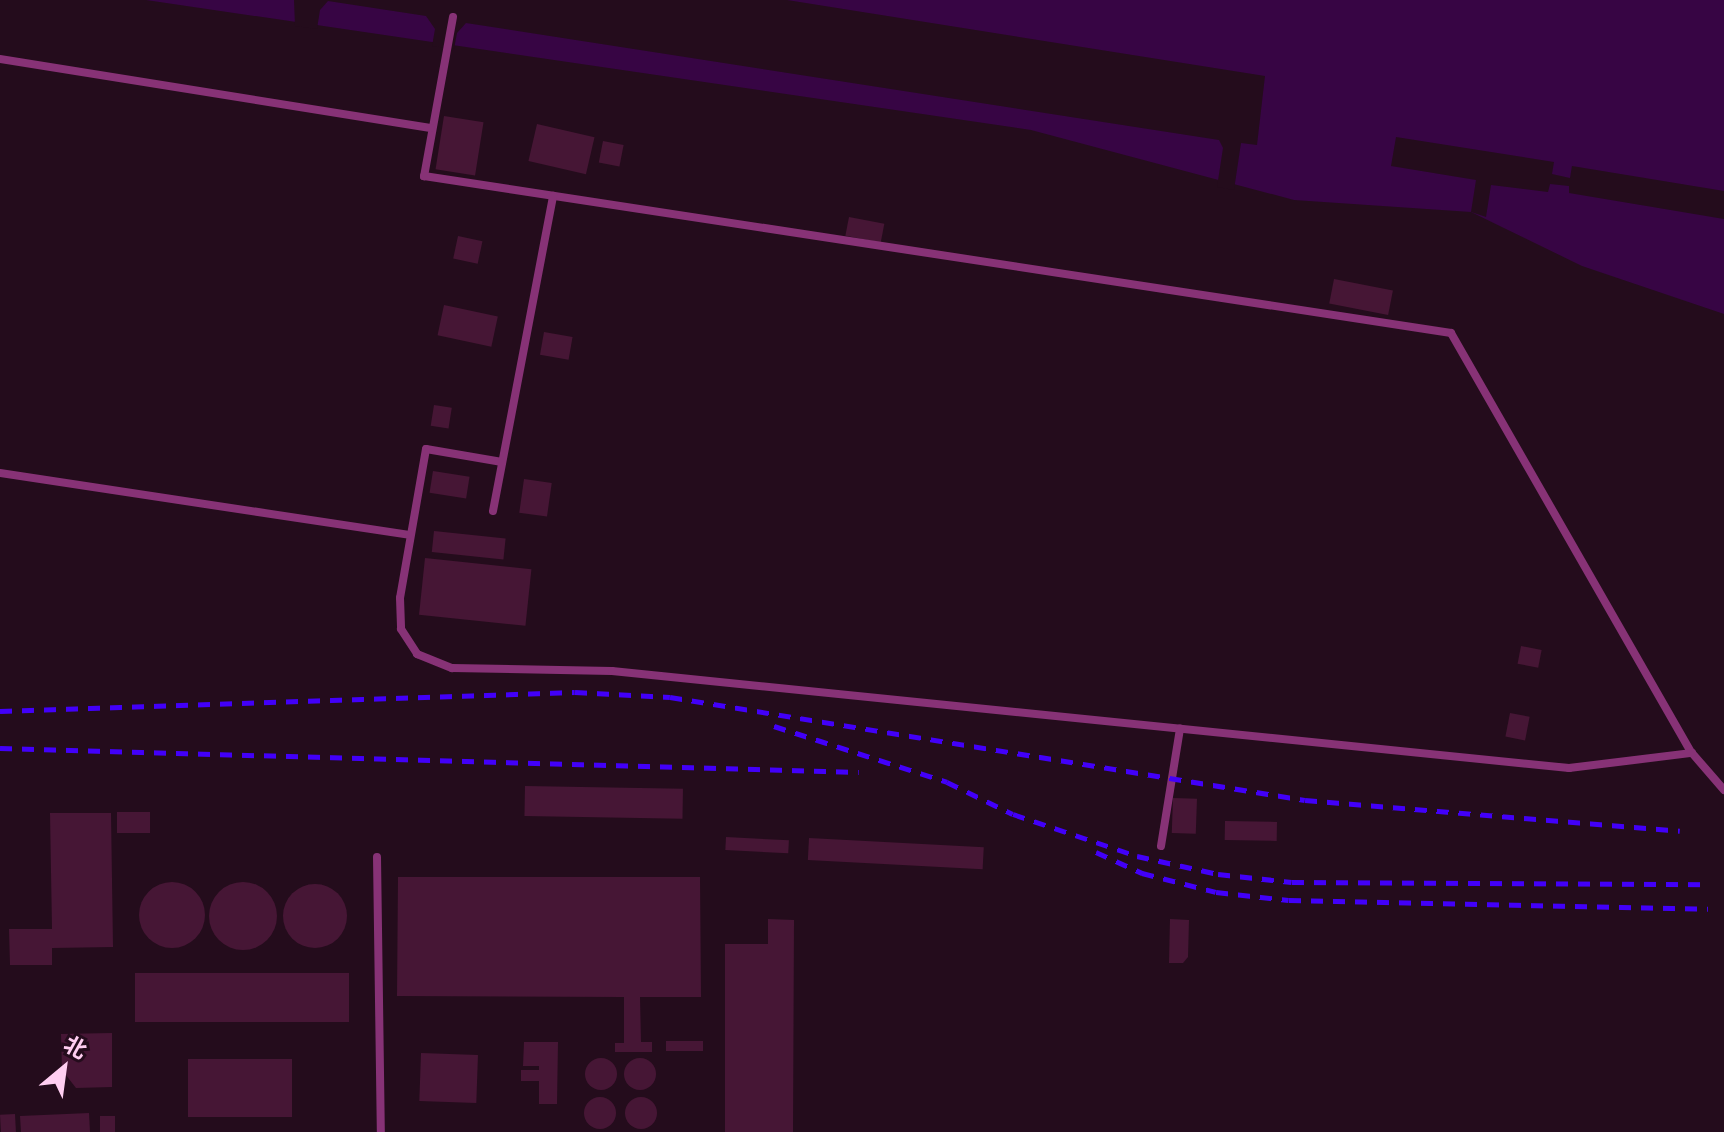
<!DOCTYPE html>
<meta charset="utf-8">
<style>
body{margin:0}
#map{position:relative;width:1724px;height:1132px;overflow:hidden;background:#240c1c;font-family:"PT Sans Narrow","Noto Sans SC",sans-serif}
div>[style]{position:absolute}
.water>*{inset:0;background:#370544}
.pier>*{inset:0;background:#240c1c}
.building>*{inset:0;background:#461635;transform-origin:0 0}
.round{border-radius:50%}
.lane>*{height:8px;margin:-4px;padding:0 4px;transform-origin:4px;border-radius:4px;background:#873276}
.rail>*{height:5px;margin-top:-2.5px;transform-origin:0;background:repeating-linear-gradient(90deg,#4200f9 0 12px,transparent 0 22px)}
span{translate:-50% -50%;white-space:nowrap;text-align:center;line-height:1.15;-webkit-text-stroke:6px #240c1c;paint-order:stroke}
.north{position:absolute;left:24px;top:1028px;width:80px;height:80px;-webkit-text-stroke:6px #240c1c;paint-order:stroke;rotate:29deg;font-size:22px;font-weight:700;line-height:32px;text-align:center;color:#ffcef1}
.north::after{content:'';display:block;margin:auto;width:28px;height:36px;background:#ffcef1;clip-path:polygon(50% 0,100% 100%,50% 72%,0 100%)}
</style>
<div id="map">
<div class="water">
<i style="clip-path:polygon(146px 0,1724px 0,1724px 314px,1582px 266px,1471px 212px,1294px 200px,1031px 130px)"></i>
</div>
<div class="pier">
<i style="clip-path:polygon(294px 0,787px 0,1265px 76px,1257px 145px,1241px 143px,1234px 190px,1217px 187px,1223px 148px,1219px 140px,466px 23px,457px 33px,454px 49px,432px 46px,435px 29px,426px 16px,328px 1px,320px 10px,317px 29px,295px 26px)"></i>
<i style="clip-path:polygon(1396px 137px,1554px 162px,1552px 174px,1570px 178px,1572px 166px,1724px 191px,1724px 219px,1569px 193px,1569px 186px,1550px 184px,1548px 192px,1491px 185px,1486px 217px,1471px 212px,1476px 180px,1391px 166px)"></i>
</div>
<div class="building">
<i style="left:444px;top:116px;width:40px;height:54px;rotate:9deg"></i>
<i style="left:537px;top:124px;width:59px;height:38px;rotate:13deg"></i>
<i style="left:603px;top:141px;width:21px;height:22px;rotate:11deg"></i>
<i style="left:849px;top:217px;width:36px;height:19px;rotate:11deg"></i>
<i style="left:458px;top:236px;width:25px;height:23px;rotate:12deg"></i>
<i style="left:1334px;top:279px;width:60px;height:25px;rotate:11deg"></i>
<i style="left:444px;top:305px;width:55px;height:31px;rotate:12deg"></i>
<i style="left:544px;top:332px;width:29px;height:23px;rotate:10deg"></i>
<i style="left:434px;top:405px;width:18px;height:21px;rotate:9deg"></i>
<i style="left:433px;top:471px;width:37px;height:22px;rotate:9deg"></i>
<i style="left:524px;top:479px;width:28px;height:34px;rotate:8deg"></i>
<i style="left:434px;top:531px;width:72px;height:21px;rotate:6deg"></i>
<i style="left:425px;top:558px;width:107px;height:57px;rotate:6deg"></i>
<i style="left:1521px;top:646px;width:21px;height:18px;rotate:11deg"></i>
<i style="left:1510px;top:713px;width:20px;height:24px;rotate:11deg"></i>
<i style="left:525px;top:786px;width:158px;height:30px;rotate:1deg"></i>
<i style="left:1173px;top:798px;width:24px;height:35px;rotate:2deg"></i>
<i style="left:117px;top:812px;width:33px;height:21px"></i>
<i style="clip-path:polygon(50px 813px,111px 813px,113px 947px,52px 948px,52px 965px,10px 965px,9px 929px,52px 929px)"></i>
<i style="left:1225px;top:821px;width:52px;height:19px;rotate:1deg"></i>
<i style="left:726px;top:837px;width:63px;height:13px;rotate:3deg"></i>
<i style="left:809px;top:838px;width:175px;height:22px;rotate:3deg"></i>
<i style="clip-path:polygon(398px 877px,700px 877px,701px 997px,640px 997px,641px 1042px,652px 1042px,652px 1052px,615px 1052px,615px 1043px,624px 1043px,624px 997px,397px 996px)"></i>
<i class="round" style="left:139px;top:882px;width:66px;height:66px"></i>
<i class="round" style="left:209px;top:882px;width:68px;height:68px"></i>
<i class="round" style="left:283px;top:884px;width:64px;height:64px"></i>
<i style="clip-path:polygon(768px 919px,794px 920px,793px 1132px,725px 1132px,725px 944px,768px 944px)"></i>
<i style="clip-path:polygon(1170px 919px,1189px 920px,1188px 957px,1183px 963px,1169px 963px)"></i>
<i style="left:135px;top:973px;width:214px;height:49px"></i>
<i style="clip-path:polygon(112px 1033px,112px 1087px,76px 1088px,62px 1070px,61px 1034px)"></i>
<i style="left:703px;top:1041px;width:10px;height:37px;rotate:90deg"></i>
<i style="clip-path:polygon(524px 1042px,558px 1042px,557px 1104px,539px 1104px,539px 1081px,521px 1081px,521px 1070px,539px 1070px,539px 1066px,523px 1066px)"></i>
<i style="left:421px;top:1053px;width:57px;height:48px;rotate:2deg"></i>
<i class="round" style="left:585px;top:1058px;width:32px;height:32px"></i>
<i class="round" style="left:624px;top:1058px;width:32px;height:32px"></i>
<i style="left:188px;top:1059px;width:104px;height:58px"></i>
<i class="round" style="left:584px;top:1097px;width:32px;height:32px"></i>
<i class="round" style="left:625px;top:1097px;width:32px;height:32px"></i>
<i style="clip-path:polygon(89px 1113px,90px 1132px,21px 1132px,20px 1116px)"></i>
<i style="left:15px;top:1114px;width:18px;height:15px;rotate:87deg"></i>
<i style="left:100px;top:1116px;width:15px;height:16px"></i>
</div>
<div class="lane">
<i style="left:453px;top:17px;width:162px;rotate:100.3deg"></i>
<i style="left:424px;top:176px;width:1039px;rotate:8.69deg"></i>
<i style="left:1451px;top:333px;width:484px;rotate:60.2deg"></i>
<i style="left:1692px;top:753px;width:49px;rotate:49.1deg"></i>
<i style="left:0;top:59px;width:436px;rotate:9.1deg"></i>
<i style="left:502px;top:462px;width:77px;rotate:-170.3deg"></i>
<i style="left:426px;top:449px;width:151px;rotate:99.9deg"></i>
<i style="left:400px;top:598px;width:31px;rotate:88deg"></i>
<i style="left:401px;top:629px;width:30px;rotate:57deg"></i>
<i style="left:417px;top:654px;width:38px;rotate:22deg"></i>
<i style="left:452px;top:668px;width:160px;rotate:1.1deg"></i>
<i style="left:612px;top:671px;width:962px;rotate:5.79deg"></i>
<i style="left:1569px;top:768px;width:124px;rotate:-7deg"></i>
<i style="left:0;top:473px;width:414px;rotate:8.6deg"></i>
<i style="left:493px;top:511px;width:321px;rotate:-79.2deg"></i>
<i style="left:1161px;top:846px;width:119px;rotate:-80.8deg"></i>
<i style="left:377px;top:857px;width:275px;rotate:89.2deg"></i>
</div>
<div class="rail">
<i style="left:0;top:711px;width:575px;rotate:-1.89deg"></i>
<i style="left:575px;top:692px;width:95px;rotate:3deg"></i>
<i style="left:670px;top:697px;width:643px;rotate:9.21deg"></i>
<i style="left:1305px;top:800px;width:376px;rotate:4.7deg"></i>
<i style="left:774px;top:726px;width:182px;rotate:17.9deg"></i>
<i style="left:947px;top:782px;width:73px;rotate:25.9deg"></i>
<i style="left:1013px;top:814px;width:131px;rotate:18.7deg"></i>
<i style="left:1137px;top:856px;width:83px;rotate:12.5deg"></i>
<i style="left:1218px;top:874px;width:74px;rotate:6.2deg"></i>
<i style="left:1292px;top:882px;width:418px;rotate:0.3deg"></i>
<i style="left:0;top:748px;width:859px;rotate:1.6deg"></i>
<i style="left:1096px;top:852px;width:51px;rotate:24.5deg"></i>
<i style="left:1142px;top:873px;width:76px;rotate:14.4deg"></i>
<i style="left:1216px;top:892px;width:73px;rotate:6.3deg"></i>
<i style="left:1289px;top:900px;width:419px;rotate:1.2deg"></i>
</div>
<div class="north">北</div>
</div>
